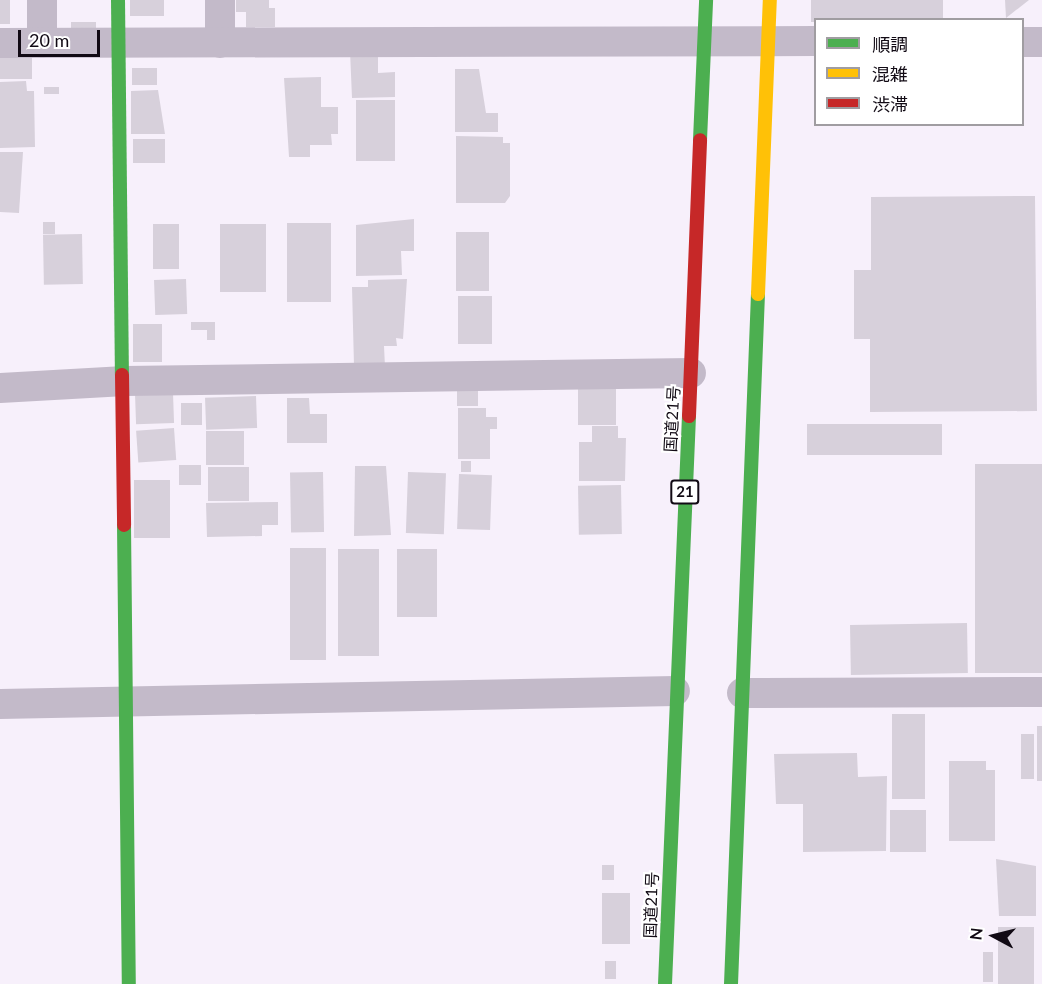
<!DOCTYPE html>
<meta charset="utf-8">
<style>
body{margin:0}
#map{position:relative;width:1042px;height:984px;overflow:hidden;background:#f7f0fb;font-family:Lato,"Noto Sans JP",sans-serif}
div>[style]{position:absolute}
.building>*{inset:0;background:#d7d0db;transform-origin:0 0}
.street>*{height:30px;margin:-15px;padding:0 15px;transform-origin:15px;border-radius:15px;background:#c3bac9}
.fast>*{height:14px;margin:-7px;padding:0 7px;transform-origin:7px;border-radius:7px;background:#4caf50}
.slow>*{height:14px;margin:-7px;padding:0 7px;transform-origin:7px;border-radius:7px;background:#ffc107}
.jam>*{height:14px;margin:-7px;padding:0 7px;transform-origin:7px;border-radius:7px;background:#c62828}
span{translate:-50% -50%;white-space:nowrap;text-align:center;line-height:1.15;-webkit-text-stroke:4.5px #fff;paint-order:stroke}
.shield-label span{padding:2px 4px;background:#fff;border:2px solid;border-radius:4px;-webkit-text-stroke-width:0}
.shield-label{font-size:15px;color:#110a14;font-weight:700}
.street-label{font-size:16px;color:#110a14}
.legend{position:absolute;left:814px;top:18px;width:210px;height:108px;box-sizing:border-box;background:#fff;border:2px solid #a09da1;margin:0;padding:8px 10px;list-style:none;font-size:18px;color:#110a14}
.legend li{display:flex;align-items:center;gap:12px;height:30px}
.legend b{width:30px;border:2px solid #a09da1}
.north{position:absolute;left:964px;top:906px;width:60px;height:60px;-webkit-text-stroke:4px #fff;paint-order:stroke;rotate:277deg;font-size:16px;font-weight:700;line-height:24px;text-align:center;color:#110a14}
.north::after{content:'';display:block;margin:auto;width:21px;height:27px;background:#110a14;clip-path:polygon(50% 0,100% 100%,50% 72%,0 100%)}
.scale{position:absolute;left:18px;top:30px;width:82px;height:27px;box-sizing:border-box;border:3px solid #110a14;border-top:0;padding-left:8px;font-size:18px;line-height:21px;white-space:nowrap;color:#110a14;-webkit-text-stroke:4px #fff;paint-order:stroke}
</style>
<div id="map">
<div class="building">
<i style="left:0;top:0;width:10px;height:24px"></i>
<i style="left:130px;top:0;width:34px;height:16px"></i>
<i style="clip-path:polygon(236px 0,269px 0,269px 8px,275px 8px,275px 27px,246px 27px,246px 12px,236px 12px)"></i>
<i style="left:811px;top:0;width:132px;height:22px"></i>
<i style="clip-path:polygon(1005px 0,1029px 0,1006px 18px)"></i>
<i style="left:71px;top:22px;width:25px;height:9px"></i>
<i style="clip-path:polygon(350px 51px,378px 51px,378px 73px,395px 72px,395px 97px,352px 98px)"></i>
<i style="left:0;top:55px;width:32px;height:24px"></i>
<i style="left:132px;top:68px;width:25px;height:17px"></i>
<i style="clip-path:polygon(455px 69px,479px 69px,486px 113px,498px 113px,498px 132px,455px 132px)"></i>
<i style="clip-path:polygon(321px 77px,321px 107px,338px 107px,338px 134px,331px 134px,332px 145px,310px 145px,310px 157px,289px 157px,284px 78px)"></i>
<i style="clip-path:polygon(26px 81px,27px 91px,34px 91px,35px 147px,0 148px,0 82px)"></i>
<i style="left:44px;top:87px;width:15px;height:7px"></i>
<i style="clip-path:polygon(158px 90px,165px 134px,131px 134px,131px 91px)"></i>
<i style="left:356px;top:100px;width:39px;height:61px"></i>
<i style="clip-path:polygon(456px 136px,503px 137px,503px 143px,510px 143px,510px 196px,505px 203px,456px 203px)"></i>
<i style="left:133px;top:139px;width:32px;height:24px"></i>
<i style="clip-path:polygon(0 152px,23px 152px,19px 213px,0 212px)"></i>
<i style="clip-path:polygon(1035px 196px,1037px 411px,870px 412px,870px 339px,854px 339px,854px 270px,871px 270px,871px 197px)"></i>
<i style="clip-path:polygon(414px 219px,414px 251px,401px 251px,402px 275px,356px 276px,356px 225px)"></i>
<i style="left:43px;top:222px;width:12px;height:12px"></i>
<i style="left:331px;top:223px;width:79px;height:44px;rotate:90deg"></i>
<i style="left:153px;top:224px;width:26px;height:45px"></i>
<i style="left:266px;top:224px;width:68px;height:46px;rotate:90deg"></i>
<i style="left:456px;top:232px;width:33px;height:59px"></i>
<i style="left:82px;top:234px;width:50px;height:39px;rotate:89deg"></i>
<i style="left:186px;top:279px;width:35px;height:32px;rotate:88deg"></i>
<i style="clip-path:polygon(407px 279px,403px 339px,396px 338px,397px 346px,384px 346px,385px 367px,354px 366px,352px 287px,368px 287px,368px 280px)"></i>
<i style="left:492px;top:296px;width:48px;height:34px;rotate:90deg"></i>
<i style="clip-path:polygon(191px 322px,215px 322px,215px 340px,207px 340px,207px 330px,191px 330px)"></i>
<i style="left:133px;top:324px;width:29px;height:38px"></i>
<i style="left:478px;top:386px;width:20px;height:21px;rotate:90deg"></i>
<i style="left:578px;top:386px;width:38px;height:39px"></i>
<i style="left:173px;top:393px;width:30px;height:38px;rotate:88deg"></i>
<i style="left:256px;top:396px;width:32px;height:51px;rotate:88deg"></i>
<i style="clip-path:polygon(287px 398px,309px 398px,310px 414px,327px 414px,327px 443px,287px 443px)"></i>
<i style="left:181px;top:403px;width:21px;height:22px"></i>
<i style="clip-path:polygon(458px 408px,486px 408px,486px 417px,497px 417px,497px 429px,490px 429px,490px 459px,458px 459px)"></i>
<i style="left:807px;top:424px;width:135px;height:31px"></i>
<i style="clip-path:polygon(592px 426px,618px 426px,618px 438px,626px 438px,625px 481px,579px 481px,579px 442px,592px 442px)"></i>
<i style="left:174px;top:428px;width:32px;height:38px;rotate:86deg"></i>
<i style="left:206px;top:431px;width:38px;height:34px"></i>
<i style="left:461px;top:461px;width:10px;height:11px"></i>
<i style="left:975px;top:464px;width:67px;height:209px"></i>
<i style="left:179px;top:465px;width:22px;height:20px"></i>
<i style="clip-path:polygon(355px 466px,386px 466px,391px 535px,354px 536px)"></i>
<i style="left:208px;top:467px;width:41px;height:34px"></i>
<i style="left:323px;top:472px;width:60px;height:33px;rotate:89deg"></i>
<i style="left:408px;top:472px;width:38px;height:61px;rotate:2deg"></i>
<i style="left:459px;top:474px;width:33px;height:55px;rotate:2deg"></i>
<i style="left:134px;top:480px;width:36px;height:58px"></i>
<i style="left:621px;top:485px;width:49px;height:43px;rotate:89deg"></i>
<i style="clip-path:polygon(278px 502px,278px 525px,262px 525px,262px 536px,207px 537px,206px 503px)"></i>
<i style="left:290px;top:548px;width:36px;height:112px"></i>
<i style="left:338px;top:549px;width:41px;height:107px"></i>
<i style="left:397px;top:549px;width:40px;height:68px"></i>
<i style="left:967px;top:623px;width:50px;height:117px;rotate:89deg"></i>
<i style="left:892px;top:714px;width:33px;height:85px"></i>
<i style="left:1037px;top:726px;width:5px;height:55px"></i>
<i style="left:1021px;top:734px;width:13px;height:45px"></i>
<i style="clip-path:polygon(857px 753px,858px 777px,887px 776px,886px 851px,803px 852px,803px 804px,776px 804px,774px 754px)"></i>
<i style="clip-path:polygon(949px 761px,986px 761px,986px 770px,995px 770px,995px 841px,949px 841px)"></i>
<i style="left:926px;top:810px;width:42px;height:36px;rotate:90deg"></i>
<i style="clip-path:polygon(996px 859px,1036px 866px,1036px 916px,999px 916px)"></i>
<i style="left:602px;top:865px;width:12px;height:15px"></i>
<i style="left:602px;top:893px;width:28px;height:51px"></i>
<i style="left:998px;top:927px;width:36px;height:57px"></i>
<i style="left:983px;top:952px;width:10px;height:30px"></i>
<i style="left:605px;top:961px;width:11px;height:18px"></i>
</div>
<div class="street">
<i style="left:42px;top:0;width:43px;rotate:90deg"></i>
<i style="left:220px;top:0;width:43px;rotate:90deg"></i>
<i style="left:1022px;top:42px;width:20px"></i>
<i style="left:0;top:43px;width:816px;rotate:-0.14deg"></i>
<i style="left:0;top:388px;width:125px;rotate:-3.2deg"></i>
<i style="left:125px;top:381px;width:566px;rotate:-0.81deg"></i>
<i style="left:742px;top:693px;width:300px;rotate:-0.2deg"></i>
<i style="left:0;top:704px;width:675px;rotate:-1.1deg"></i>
</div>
<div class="fast">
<i style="left:118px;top:0;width:375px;rotate:89.4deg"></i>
<i style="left:700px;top:140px;width:140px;rotate:-87.5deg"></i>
<i style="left:124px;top:525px;width:459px;rotate:89.4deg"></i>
<i style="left:665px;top:984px;width:569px;rotate:-87.58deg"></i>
<i style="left:731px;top:984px;width:691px;rotate:-87.76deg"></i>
</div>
<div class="slow">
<i style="left:758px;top:294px;width:294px;rotate:-87.7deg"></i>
</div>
<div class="jam">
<i style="left:122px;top:375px;width:150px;rotate:89.2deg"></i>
<i style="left:689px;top:416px;width:276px;rotate:-87.7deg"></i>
</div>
<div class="shield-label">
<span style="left:685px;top:492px">21</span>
</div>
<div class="street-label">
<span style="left:672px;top:419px;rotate:-87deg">国道21号</span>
<span style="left:651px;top:905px;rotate:-88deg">国道21号</span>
</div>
<ul class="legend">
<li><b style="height:8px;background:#4caf50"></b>順調</li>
<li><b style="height:8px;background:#ffc107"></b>混雑</li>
<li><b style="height:8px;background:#c62828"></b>渋滞</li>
</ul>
<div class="north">N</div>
<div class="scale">20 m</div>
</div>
